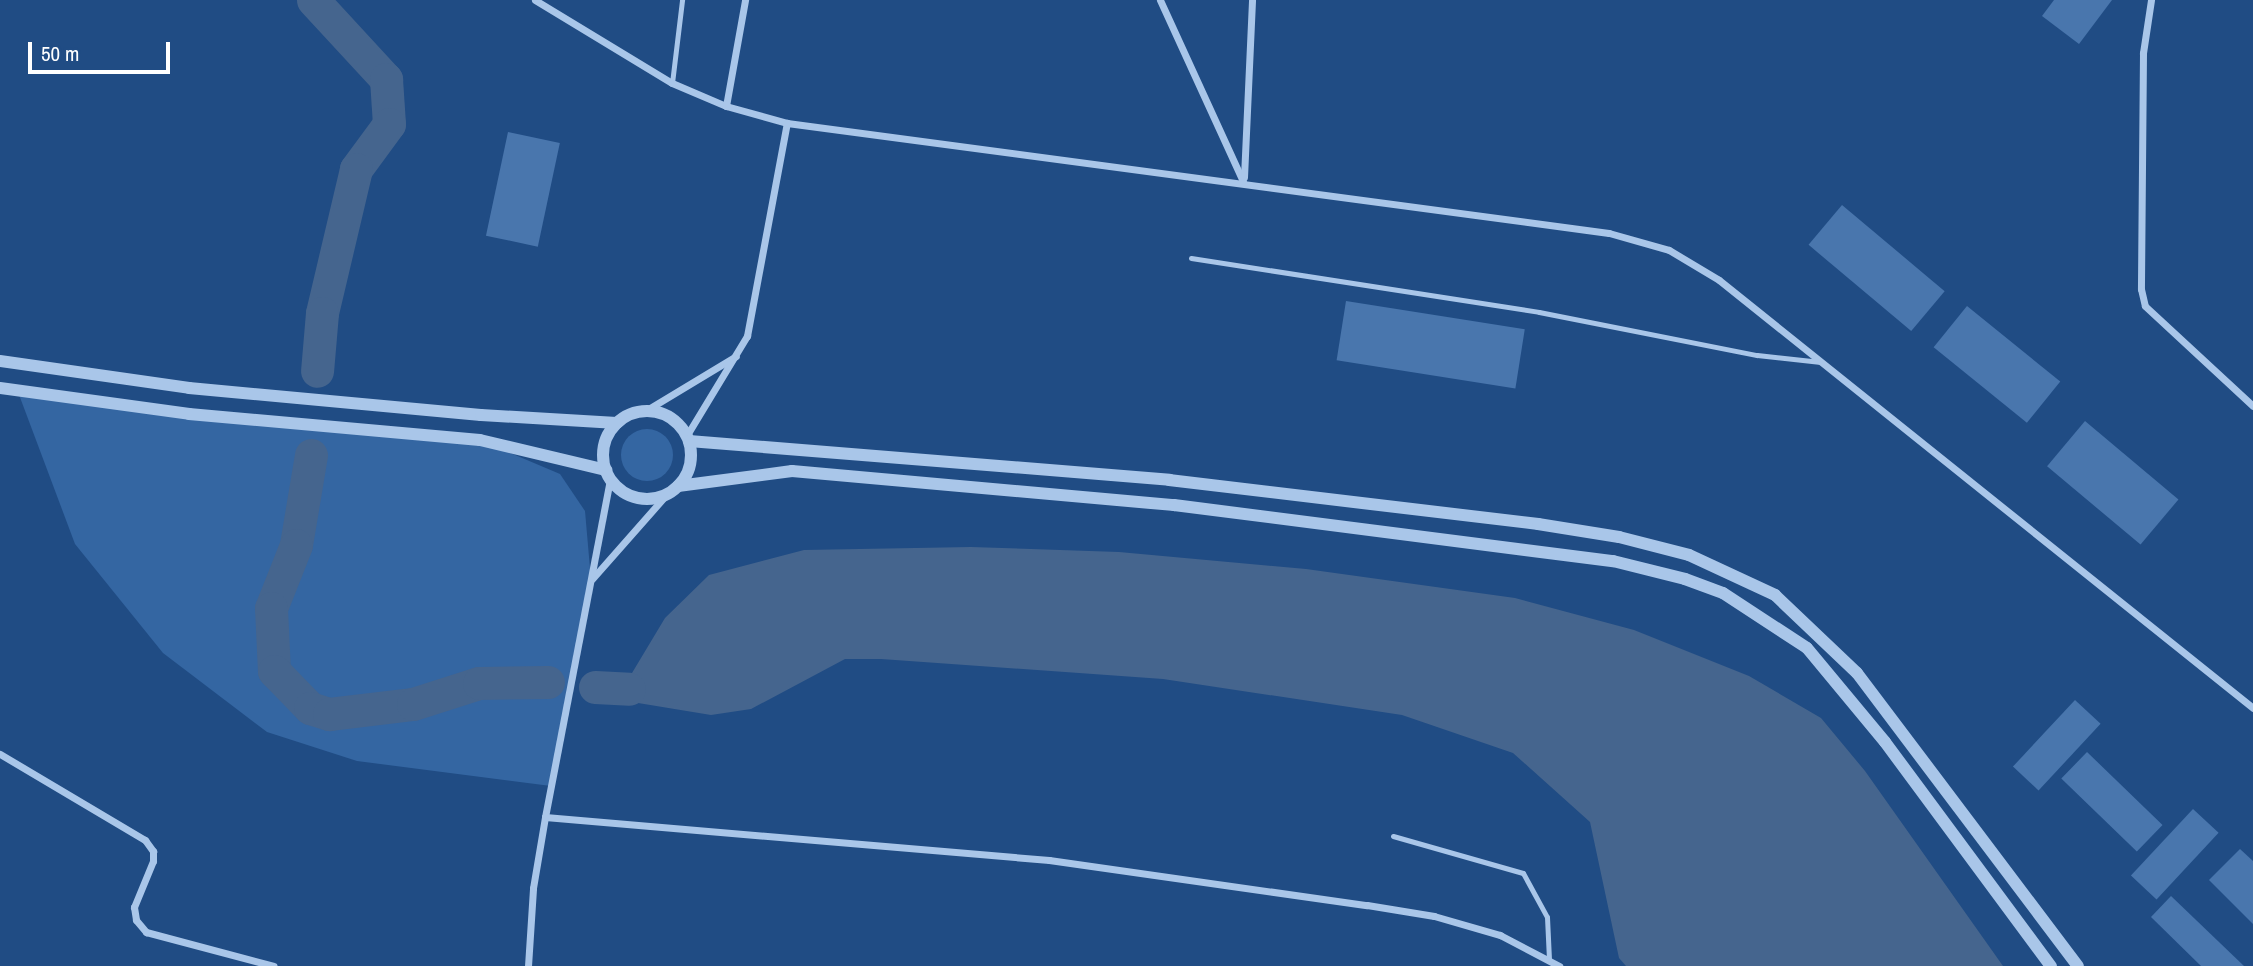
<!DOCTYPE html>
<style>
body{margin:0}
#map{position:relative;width:2253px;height:966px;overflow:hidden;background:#204c84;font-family:"Archivo Narrow",sans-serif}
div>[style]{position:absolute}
.green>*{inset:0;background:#3466a2}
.round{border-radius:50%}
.water>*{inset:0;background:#45658e}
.river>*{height:33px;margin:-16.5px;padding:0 16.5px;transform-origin:16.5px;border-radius:16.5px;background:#45658e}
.building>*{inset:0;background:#4976ad;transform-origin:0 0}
.service>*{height:5px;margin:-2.5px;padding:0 2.5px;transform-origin:2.5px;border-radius:2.5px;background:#a9c6e9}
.minor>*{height:7px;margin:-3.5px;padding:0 3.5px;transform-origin:3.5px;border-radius:3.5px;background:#a9c6e9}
.tertiary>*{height:12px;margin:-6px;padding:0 6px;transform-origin:6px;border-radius:6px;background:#a9c6e9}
.tertiary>.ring{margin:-6px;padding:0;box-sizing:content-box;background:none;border:12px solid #a9c6e9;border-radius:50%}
span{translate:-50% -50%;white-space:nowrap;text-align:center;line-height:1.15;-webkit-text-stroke:7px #204c84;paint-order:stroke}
.scale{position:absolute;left:28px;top:42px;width:142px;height:32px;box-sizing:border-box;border:4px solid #fff;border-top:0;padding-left:9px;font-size:21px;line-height:24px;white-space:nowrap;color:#fff;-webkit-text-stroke:5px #204c84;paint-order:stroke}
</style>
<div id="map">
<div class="green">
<i style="clip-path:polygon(18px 392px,480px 440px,560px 474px,585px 511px,591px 580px,551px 786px,357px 761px,267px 732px,163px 653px,75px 544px)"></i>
<i class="round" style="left:621px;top:429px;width:52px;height:52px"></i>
</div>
<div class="water">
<i style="clip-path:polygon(971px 547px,1119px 552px,1306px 569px,1515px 598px,1634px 630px,1749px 676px,1821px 718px,1865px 771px,2003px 966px,1626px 966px,1619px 958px,1590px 822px,1513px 753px,1402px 715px,1163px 679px,881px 659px,845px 659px,751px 709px,711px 715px,632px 702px,629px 678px,665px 618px,709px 575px,804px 550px)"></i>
</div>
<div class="river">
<i style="left:313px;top:0;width:108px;rotate:47.3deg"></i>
<i style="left:386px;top:79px;width:45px;rotate:86.2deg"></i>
<i style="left:389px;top:124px;width:56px;rotate:126.3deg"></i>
<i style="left:356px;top:169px;width:148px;rotate:103.3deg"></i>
<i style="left:322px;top:313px;width:58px;rotate:94.9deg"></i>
<i style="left:311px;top:455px;width:91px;rotate:99.5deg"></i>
<i style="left:296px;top:545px;width:68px;rotate:111.6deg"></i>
<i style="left:271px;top:608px;width:63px;rotate:87.3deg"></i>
<i style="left:274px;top:671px;width:52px;rotate:45.8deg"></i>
<i style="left:310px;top:708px;width:20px;rotate:18deg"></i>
<i style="left:329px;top:714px;width:85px;rotate:-6.8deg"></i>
<i style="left:413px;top:704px;width:69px;rotate:-17.7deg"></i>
<i style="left:479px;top:683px;width:69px;rotate:-0.8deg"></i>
<i style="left:595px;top:687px;width:34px;rotate:3deg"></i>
</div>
<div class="building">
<i style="clip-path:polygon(2054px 0,2112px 0,2079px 44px,2042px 16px)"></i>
<i style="left:508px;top:132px;width:53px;height:106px;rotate:12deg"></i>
<i style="left:1842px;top:205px;width:134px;height:52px;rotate:40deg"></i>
<i style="left:1346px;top:301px;width:181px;height:60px;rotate:9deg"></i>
<i style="left:1967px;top:306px;width:120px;height:53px;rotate:39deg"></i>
<i style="left:2085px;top:421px;width:122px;height:59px;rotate:40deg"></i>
<i style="left:2075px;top:700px;width:35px;height:91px;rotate:43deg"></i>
<i style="left:2087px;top:752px;width:105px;height:37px;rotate:44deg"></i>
<i style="left:2193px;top:809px;width:35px;height:91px;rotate:43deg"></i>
<i style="clip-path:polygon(2240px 849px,2253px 861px,2253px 924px,2209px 880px)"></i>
<i style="clip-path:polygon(2171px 896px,2244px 966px,2201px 966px,2151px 917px)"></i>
</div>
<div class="service">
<i style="left:672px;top:83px;width:84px;rotate:-83.1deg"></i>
<i style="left:1191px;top:258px;width:352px;rotate:8.8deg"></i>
<i style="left:1539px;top:312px;width:222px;rotate:11.2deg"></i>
<i style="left:1757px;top:355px;width:64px;rotate:6.2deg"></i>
<i style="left:1393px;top:836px;width:135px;rotate:15.9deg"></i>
<i style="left:1523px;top:873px;width:50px;rotate:61.4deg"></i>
<i style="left:1547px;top:917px;width:43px;rotate:87.3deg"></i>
</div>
<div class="minor">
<i style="left:535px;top:0;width:160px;rotate:31.2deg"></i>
<i style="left:672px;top:83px;width:59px;rotate:23.1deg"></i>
<i style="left:726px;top:106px;width:63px;rotate:15.6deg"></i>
<i style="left:787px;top:123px;width:829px;rotate:7.62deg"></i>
<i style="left:1609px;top:233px;width:62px;rotate:15.8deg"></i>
<i style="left:1669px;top:250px;width:58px;rotate:31deg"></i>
<i style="left:1719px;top:280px;width:684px;rotate:38.71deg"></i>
<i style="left:1160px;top:0;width:199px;rotate:65.4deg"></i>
<i style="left:2151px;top:0;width:54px;rotate:98.6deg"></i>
<i style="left:2143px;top:53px;width:236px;rotate:90.5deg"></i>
<i style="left:2141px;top:289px;width:17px;rotate:77deg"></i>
<i style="left:2145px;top:306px;width:147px;rotate:42.8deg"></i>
<i style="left:726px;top:106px;width:108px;rotate:-79.8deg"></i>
<i style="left:1244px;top:177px;width:177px;rotate:-87.4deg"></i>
<i style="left:645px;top:411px;width:106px;rotate:-31.1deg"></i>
<i style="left:687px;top:435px;width:116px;rotate:-58.8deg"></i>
<i style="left:747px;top:336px;width:217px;rotate:-79.4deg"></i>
<i style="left:592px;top:579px;width:113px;rotate:-48.6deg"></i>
<i style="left:0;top:754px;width:169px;rotate:30.7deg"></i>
<i style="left:145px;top:840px;width:14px;rotate:54deg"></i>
<i style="left:153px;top:851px;width:10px;rotate:90deg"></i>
<i style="left:153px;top:861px;width:50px;rotate:112.4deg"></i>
<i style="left:134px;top:907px;width:13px;rotate:81deg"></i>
<i style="left:136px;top:920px;width:16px;rotate:50deg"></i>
<i style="left:146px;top:932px;width:132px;rotate:14.9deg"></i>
<i style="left:545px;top:817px;width:506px;rotate:4.88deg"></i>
<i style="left:1049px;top:860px;width:321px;rotate:8.1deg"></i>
<i style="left:1367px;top:905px;width:68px;rotate:9.3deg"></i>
<i style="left:1434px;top:916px;width:69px;rotate:16.1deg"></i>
<i style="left:1500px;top:935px;width:67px;rotate:27.7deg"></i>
<i style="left:528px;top:966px;width:78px;rotate:-86.3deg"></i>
<i style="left:533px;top:888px;width:72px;rotate:-80.4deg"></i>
<i style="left:545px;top:817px;width:344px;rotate:-79.1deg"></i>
</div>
<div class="tertiary">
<i style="left:0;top:361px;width:191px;rotate:8.1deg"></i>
<i style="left:189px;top:388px;width:293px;rotate:5.3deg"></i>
<i style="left:481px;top:415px;width:136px;rotate:3.4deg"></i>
<i style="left:0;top:388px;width:191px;rotate:7.8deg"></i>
<i style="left:189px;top:414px;width:292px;rotate:5.1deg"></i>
<i style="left:480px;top:440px;width:130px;rotate:13.4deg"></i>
<i class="ring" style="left:603px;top:411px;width:76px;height:76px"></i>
<i style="left:689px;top:441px;width:482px;rotate:4.6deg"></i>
<i style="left:1169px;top:480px;width:372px;rotate:6.8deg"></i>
<i style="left:1538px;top:524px;width:82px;rotate:9.1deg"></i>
<i style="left:1619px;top:537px;width:72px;rotate:14.4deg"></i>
<i style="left:1689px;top:555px;width:95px;rotate:24.9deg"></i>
<i style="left:1775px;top:595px;width:113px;rotate:43.6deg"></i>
<i style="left:1857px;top:673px;width:367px;rotate:53deg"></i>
<i style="left:678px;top:486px;width:115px;rotate:-7.5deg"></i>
<i style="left:792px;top:471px;width:384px;rotate:5.1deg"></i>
<i style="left:1174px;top:505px;width:443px;rotate:7.3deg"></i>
<i style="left:1613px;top:561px;width:74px;rotate:14deg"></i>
<i style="left:1685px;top:579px;width:40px;rotate:20.2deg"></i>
<i style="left:1723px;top:593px;width:100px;rotate:33.2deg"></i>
<i style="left:1807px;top:648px;width:122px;rotate:50.3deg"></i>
<i style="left:1885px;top:742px;width:279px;rotate:53.5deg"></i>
</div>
<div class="scale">50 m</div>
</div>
